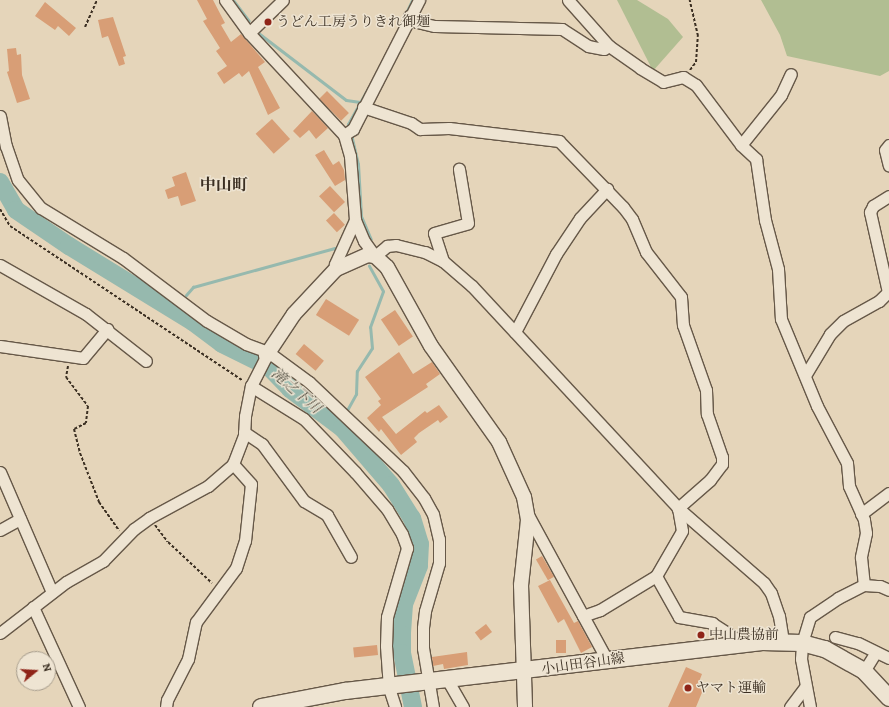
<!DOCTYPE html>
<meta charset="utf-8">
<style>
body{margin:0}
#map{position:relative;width:889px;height:707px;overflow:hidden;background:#e5d5ba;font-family:Alegreya,"Noto Serif JP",serif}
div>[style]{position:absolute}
.green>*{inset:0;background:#b1be92}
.stream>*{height:3px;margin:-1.5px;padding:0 1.5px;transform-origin:1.5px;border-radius:1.5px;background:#96b9ae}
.river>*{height:18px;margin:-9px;padding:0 9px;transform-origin:9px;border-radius:9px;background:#96b9ae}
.building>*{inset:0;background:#d89e76;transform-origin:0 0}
.path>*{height:2px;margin-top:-1px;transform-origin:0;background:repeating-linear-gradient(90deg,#3b2f22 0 3px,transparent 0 5px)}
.roads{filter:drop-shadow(1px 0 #665848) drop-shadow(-1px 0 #665848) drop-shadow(0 1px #665848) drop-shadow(0 -1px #665848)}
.minor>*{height:11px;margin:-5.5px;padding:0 5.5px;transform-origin:5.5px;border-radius:5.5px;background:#eee4d2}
.tertiary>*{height:14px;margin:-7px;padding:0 7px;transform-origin:7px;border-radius:7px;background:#eee4d2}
.secondary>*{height:16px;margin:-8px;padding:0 8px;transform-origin:8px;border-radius:8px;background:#eee4d2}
.dots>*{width:11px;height:11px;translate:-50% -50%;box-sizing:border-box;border:2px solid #eee4d2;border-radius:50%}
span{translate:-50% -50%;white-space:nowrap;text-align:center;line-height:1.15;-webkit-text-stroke:3px #eee4d2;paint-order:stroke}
.poi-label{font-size:14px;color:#3b2f22}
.left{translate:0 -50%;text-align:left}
.street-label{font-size:14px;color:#3b2f22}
.water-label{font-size:15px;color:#4d4b3e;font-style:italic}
.quarter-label{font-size:16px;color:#3b2f22;font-weight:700}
.north{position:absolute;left:16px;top:651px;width:40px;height:40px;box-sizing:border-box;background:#eee4d2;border:1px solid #a69c8c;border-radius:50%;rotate:72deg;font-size:11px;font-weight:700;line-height:16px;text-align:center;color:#3b2f22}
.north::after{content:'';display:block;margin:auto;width:14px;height:18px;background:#8f2418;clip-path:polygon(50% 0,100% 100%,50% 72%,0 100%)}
</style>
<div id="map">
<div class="green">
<i style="clip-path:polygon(617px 0,637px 0,668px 19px,683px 37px,653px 71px)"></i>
<i style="clip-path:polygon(761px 0,889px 0,889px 71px,880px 76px,787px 56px,780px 35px)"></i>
</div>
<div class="stream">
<i style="left:233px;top:0;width:26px;rotate:53deg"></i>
<i style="left:406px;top:13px;width:14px;rotate:-65deg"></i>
<i style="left:257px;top:32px;width:112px;rotate:37.4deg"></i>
<i style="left:346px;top:100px;width:14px;rotate:8deg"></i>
<i style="left:349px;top:129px;width:5px;rotate:-101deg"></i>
<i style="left:348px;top:124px;width:41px;rotate:-60.9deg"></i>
<i style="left:351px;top:134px;width:31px;rotate:77deg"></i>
<i style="left:358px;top:164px;width:52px;rotate:86.7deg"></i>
<i style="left:361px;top:216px;width:25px;rotate:67deg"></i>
<i style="left:186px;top:295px;width:11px;rotate:-49deg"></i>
<i style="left:193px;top:287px;width:147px;rotate:-15.4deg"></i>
<i style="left:173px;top:310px;width:3px;rotate:-45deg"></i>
<i style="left:346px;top:412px;width:21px;rotate:-61deg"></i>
<i style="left:356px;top:394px;width:23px;rotate:-88deg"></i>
<i style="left:357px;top:371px;width:27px;rotate:-57deg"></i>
<i style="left:372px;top:348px;width:21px;rotate:-95deg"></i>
<i style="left:370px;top:327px;width:38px;rotate:-70deg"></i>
<i style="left:383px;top:291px;width:29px;rotate:-119deg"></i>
<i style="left:337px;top:425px;width:10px;rotate:-53deg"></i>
</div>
<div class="river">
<i style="left:0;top:182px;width:32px;rotate:60deg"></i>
<i style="left:16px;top:210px;width:64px;rotate:34.2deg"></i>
<i style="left:69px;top:246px;width:145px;rotate:31.5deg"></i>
<i style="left:193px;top:322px;width:36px;rotate:37deg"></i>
<i style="left:222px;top:344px;width:52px;rotate:26.1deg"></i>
<i style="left:269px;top:367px;width:30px;rotate:46deg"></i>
<i style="left:290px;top:389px;width:65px;rotate:36.9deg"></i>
<i style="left:342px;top:428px;width:75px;rotate:49.3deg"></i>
<i style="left:391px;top:485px;width:39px;rotate:58deg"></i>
<i style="left:412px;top:518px;width:27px;rotate:73deg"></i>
<i style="left:420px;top:544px;width:22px;rotate:93deg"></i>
<i style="left:419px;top:566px;width:41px;rotate:111.5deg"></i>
<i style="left:404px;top:604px;width:30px;rotate:94deg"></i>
<i style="left:402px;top:634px;width:19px;rotate:90deg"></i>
<i style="left:402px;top:653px;width:55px;rotate:78.5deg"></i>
</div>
<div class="building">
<i style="clip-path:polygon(197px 0,213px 0,225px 23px,221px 25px,231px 42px,241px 34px,265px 62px,258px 67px,280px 108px,268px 115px,249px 71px,242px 77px,239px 73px,224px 84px,217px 73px,227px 66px,216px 51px,220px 48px,203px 21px,207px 19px)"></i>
<i style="clip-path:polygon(45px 2px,76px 28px,69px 36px,58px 26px,55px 30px,35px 16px)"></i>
<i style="clip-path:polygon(113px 17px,126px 56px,123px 57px,125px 64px,119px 66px,108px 36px,102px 38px,98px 20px)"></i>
<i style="clip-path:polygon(16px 48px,17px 55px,21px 54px,22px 75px,30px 99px,17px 103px,7px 72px,9px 71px,7px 49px)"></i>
<i style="left:327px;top:91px;width:31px;height:11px;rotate:45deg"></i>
<i style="clip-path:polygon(312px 111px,328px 128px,316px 139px,309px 130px,300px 138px,293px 131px)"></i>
<i style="left:272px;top:119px;width:27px;height:22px;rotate:48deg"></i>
<i style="clip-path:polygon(324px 150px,333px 165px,339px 161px,344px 170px,345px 180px,335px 186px,315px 155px)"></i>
<i style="clip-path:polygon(186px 172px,196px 201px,181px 206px,178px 196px,168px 199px,165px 190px,175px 186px,172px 177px)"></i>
<i style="left:330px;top:186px;width:22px;height:15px;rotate:47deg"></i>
<i style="left:334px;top:213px;width:16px;height:11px;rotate:47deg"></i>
<i style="left:326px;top:299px;width:39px;height:19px;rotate:32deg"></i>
<i style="left:395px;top:310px;width:32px;height:17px;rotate:56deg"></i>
<i style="left:304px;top:344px;width:26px;height:13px;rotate:40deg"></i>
<i style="clip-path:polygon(399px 352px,413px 374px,432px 362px,440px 374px,426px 384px,428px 387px,382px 417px,396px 434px,425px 411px,427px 413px,439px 405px,448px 417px,440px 423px,438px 420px,419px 433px,414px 438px,417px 442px,401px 455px,381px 429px,379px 432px,367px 418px,381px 405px,378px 401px,381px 399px,365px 377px)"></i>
<i style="left:542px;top:556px;width:24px;height:7px;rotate:60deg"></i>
<i style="clip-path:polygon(550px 580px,574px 623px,578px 621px,592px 647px,581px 653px,564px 619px,558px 623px,538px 586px)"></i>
<i style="left:486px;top:624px;width:10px;height:14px;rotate:53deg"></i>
<i style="left:556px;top:640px;width:10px;height:13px"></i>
<i style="left:377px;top:645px;width:10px;height:24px;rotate:84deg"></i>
<i style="clip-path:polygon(467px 652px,468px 665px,444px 669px,443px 664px,433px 666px,432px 657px)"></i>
<i style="clip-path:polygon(686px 667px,702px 674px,697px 687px,703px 690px,696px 707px,668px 707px)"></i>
</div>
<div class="path">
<i style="left:85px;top:27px;width:30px;rotate:-66deg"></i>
<i style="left:690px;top:70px;width:10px;rotate:-53deg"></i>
<i style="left:696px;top:62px;width:26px;rotate:-86deg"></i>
<i style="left:698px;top:36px;width:37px;rotate:-103deg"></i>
<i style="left:0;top:209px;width:20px;rotate:60deg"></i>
<i style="left:10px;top:226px;width:280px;rotate:33.6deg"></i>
<i style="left:68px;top:366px;width:11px;rotate:100deg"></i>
<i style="left:66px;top:377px;width:36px;rotate:53deg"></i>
<i style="left:88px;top:406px;width:17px;rotate:97deg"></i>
<i style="left:86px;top:423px;width:13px;rotate:153deg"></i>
<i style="left:74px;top:429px;width:25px;rotate:76deg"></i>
<i style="left:80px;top:453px;width:53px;rotate:68.8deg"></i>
<i style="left:99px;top:502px;width:35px;rotate:55deg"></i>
<i style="left:155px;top:525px;width:21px;rotate:53deg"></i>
<i style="left:168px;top:542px;width:60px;rotate:43deg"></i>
</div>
<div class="roads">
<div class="minor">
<i style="left:225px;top:0;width:41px;rotate:54deg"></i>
<i style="left:249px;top:33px;width:139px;rotate:47deg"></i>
<i style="left:344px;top:135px;width:22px;rotate:74deg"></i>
<i style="left:350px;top:156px;width:64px;rotate:85.5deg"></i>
<i style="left:355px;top:220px;width:23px;rotate:67deg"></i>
<i style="left:364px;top:241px;width:19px;rotate:54deg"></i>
<i style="left:375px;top:256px;width:16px;rotate:-40deg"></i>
<i style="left:387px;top:246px;width:9px;rotate:-6deg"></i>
<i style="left:396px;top:245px;width:30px;rotate:14deg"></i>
<i style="left:425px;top:252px;width:20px;rotate:27deg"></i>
<i style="left:443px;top:261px;width:38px;rotate:41deg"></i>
<i style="left:472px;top:286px;width:303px;rotate:47.1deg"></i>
<i style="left:678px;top:508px;width:114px;rotate:41.1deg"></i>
<i style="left:764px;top:583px;width:12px;rotate:55deg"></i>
<i style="left:771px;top:593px;width:24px;rotate:71deg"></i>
<i style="left:779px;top:616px;width:26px;rotate:81deg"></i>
<i style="left:568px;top:0;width:62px;rotate:48.3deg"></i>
<i style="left:609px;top:46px;width:38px;rotate:35deg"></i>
<i style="left:640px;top:68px;width:27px;rotate:31deg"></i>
<i style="left:663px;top:82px;width:21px;rotate:-14deg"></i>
<i style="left:683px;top:77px;width:15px;rotate:32deg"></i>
<i style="left:696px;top:85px;width:75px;rotate:53.1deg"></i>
<i style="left:741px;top:145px;width:21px;rotate:43deg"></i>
<i style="left:756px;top:159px;width:62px;rotate:81.6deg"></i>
<i style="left:765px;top:220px;width:51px;rotate:75.1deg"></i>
<i style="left:778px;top:269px;width:50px;rotate:86.6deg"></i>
<i style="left:781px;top:319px;width:94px;rotate:67.5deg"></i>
<i style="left:817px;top:406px;width:64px;rotate:62.2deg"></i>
<i style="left:847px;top:463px;width:23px;rotate:85deg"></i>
<i style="left:849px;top:486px;width:37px;rotate:66deg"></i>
<i style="left:864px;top:520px;width:13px;rotate:81deg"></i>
<i style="left:866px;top:533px;width:25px;rotate:102deg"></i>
<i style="left:861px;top:557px;width:28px;rotate:84deg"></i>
<i style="left:409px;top:16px;width:10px;rotate:37deg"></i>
<i style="left:417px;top:22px;width:18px;rotate:13deg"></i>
<i style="left:435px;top:26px;width:127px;rotate:1.4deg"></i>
<i style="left:562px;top:29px;width:31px;rotate:33deg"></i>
<i style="left:588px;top:46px;width:16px;rotate:11deg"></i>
<i style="left:604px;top:49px;width:6px;rotate:-31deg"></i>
<i style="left:249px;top:33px;width:47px;rotate:-44.1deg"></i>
<i style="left:363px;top:107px;width:51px;rotate:18.4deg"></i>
<i style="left:411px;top:123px;width:11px;rotate:34deg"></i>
<i style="left:420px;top:129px;width:29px;rotate:-2deg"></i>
<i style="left:449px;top:128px;width:111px;rotate:6.7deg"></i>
<i style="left:559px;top:141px;width:92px;rotate:45.9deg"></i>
<i style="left:623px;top:207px;width:15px;rotate:53deg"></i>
<i style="left:632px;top:219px;width:36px;rotate:67deg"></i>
<i style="left:646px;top:252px;width:57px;rotate:52.1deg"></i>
<i style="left:681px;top:297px;width:28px;rotate:86deg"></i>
<i style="left:683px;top:325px;width:69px;rotate:70.5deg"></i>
<i style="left:706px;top:390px;width:24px;rotate:88deg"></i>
<i style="left:707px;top:414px;width:46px;rotate:70.8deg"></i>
<i style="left:722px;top:457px;width:7px;rotate:90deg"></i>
<i style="left:722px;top:464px;width:20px;rotate:127deg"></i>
<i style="left:710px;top:480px;width:43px;rotate:138.8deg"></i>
<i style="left:678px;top:508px;width:23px;rotate:80deg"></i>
<i style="left:682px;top:531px;width:52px;rotate:120deg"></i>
<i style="left:656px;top:576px;width:66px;rotate:148.7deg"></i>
<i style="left:600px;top:610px;width:18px;rotate:161deg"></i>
<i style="left:0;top:116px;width:31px;rotate:79deg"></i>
<i style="left:6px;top:146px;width:36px;rotate:71deg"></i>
<i style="left:18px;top:180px;width:36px;rotate:51deg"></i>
<i style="left:41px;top:208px;width:96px;rotate:31.4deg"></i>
<i style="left:123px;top:258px;width:105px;rotate:36.9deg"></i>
<i style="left:207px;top:321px;width:45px;rotate:30.5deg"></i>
<i style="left:246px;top:344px;width:23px;rotate:20deg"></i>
<i style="left:268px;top:352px;width:51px;rotate:36.2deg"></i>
<i style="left:309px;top:382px;width:129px;rotate:43.4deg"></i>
<i style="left:403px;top:471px;width:34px;rotate:52deg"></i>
<i style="left:424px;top:498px;width:18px;rotate:61deg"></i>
<i style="left:433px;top:514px;width:26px;rotate:77deg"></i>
<i style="left:439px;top:539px;width:24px;rotate:90deg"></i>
<i style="left:439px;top:563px;width:50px;rotate:106.3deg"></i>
<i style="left:425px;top:611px;width:17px;rotate:97deg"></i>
<i style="left:423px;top:628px;width:20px;rotate:90deg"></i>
<i style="left:423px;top:648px;width:60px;rotate:80.4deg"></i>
<i style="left:344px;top:135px;width:11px;rotate:-34deg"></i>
<i style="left:353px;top:129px;width:145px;rotate:-62.9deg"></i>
<i style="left:741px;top:145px;width:64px;rotate:-51.3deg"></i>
<i style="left:781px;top:95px;width:23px;rotate:-65deg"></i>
<i style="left:889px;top:145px;width:6px;rotate:129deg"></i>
<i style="left:885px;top:150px;width:16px;rotate:76deg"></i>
<i style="left:443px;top:261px;width:29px;rotate:-108deg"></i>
<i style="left:434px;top:233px;width:35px;rotate:-16deg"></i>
<i style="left:468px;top:223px;width:55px;rotate:-99.5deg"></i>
<i style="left:0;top:265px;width:99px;rotate:29.7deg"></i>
<i style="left:86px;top:314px;width:76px;rotate:38.1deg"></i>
<i style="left:336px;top:269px;width:5px;rotate:-101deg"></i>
<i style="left:335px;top:264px;width:48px;rotate:-65.6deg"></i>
<i style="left:515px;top:332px;width:88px;rotate:-62.3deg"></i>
<i style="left:556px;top:254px;width:43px;rotate:-56.3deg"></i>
<i style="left:580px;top:218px;width:40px;rotate:-47deg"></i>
<i style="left:0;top:346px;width:84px;rotate:8.2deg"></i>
<i style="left:83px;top:358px;width:38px;rotate:-50deg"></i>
<i style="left:806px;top:374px;width:47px;rotate:-59deg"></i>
<i style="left:830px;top:334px;width:18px;rotate:-45deg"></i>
<i style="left:843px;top:321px;width:41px;rotate:-29.1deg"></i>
<i style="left:879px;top:301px;width:13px;rotate:-45deg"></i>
<i style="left:888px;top:292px;width:82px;rotate:-102.7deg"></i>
<i style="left:870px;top:212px;width:7px;rotate:-63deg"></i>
<i style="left:873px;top:206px;width:19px;rotate:-32deg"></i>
<i style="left:251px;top:386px;width:62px;rotate:31.9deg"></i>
<i style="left:304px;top:419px;width:74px;rotate:46.1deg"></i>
<i style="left:355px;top:472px;width:49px;rotate:49.1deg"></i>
<i style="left:387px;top:509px;width:29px;rotate:59deg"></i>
<i style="left:402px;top:534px;width:15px;rotate:70deg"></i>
<i style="left:407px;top:548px;width:72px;rotate:106.2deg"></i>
<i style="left:387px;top:617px;width:29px;rotate:92deg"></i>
<i style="left:386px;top:646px;width:42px;rotate:85.9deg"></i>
<i style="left:389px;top:688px;width:20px;rotate:72deg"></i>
<i style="left:244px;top:432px;width:22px;rotate:34deg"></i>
<i style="left:262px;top:444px;width:71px;rotate:53.6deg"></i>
<i style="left:304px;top:501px;width:27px;rotate:31deg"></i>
<i style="left:327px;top:515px;width:48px;rotate:60.3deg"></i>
<i style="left:0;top:472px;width:131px;rotate:66.6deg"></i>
<i style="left:861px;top:514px;width:35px;rotate:-37deg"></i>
<i style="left:528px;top:515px;width:165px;rotate:61.4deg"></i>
<i style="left:0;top:530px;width:23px;rotate:-29deg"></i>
<i style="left:656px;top:576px;width:47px;rotate:60.7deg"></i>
<i style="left:679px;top:617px;width:34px;rotate:10deg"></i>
<i style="left:712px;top:623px;width:37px;rotate:33deg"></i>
<i style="left:33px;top:607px;width:110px;rotate:65.3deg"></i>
<i style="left:0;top:633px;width:83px;rotate:-37.7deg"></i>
<i style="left:66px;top:582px;width:43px;rotate:-29.6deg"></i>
<i style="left:103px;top:561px;width:45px;rotate:-45.9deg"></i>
<i style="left:134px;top:529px;width:19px;rotate:-36deg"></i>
<i style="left:149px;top:518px;width:67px;rotate:-28.5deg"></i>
<i style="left:208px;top:486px;width:33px;rotate:-41deg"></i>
<i style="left:233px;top:464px;width:30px;rotate:-69deg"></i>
<i style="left:244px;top:436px;width:20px;rotate:-87deg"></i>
<i style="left:245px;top:416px;width:31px;rotate:-79deg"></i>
<i style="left:251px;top:386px;width:34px;rotate:-63deg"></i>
<i style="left:835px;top:637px;width:24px;rotate:15deg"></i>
<i style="left:858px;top:643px;width:34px;rotate:26deg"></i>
<i style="left:864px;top:671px;width:22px;rotate:-58deg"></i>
<i style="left:448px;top:681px;width:30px;rotate:60deg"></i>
<i style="left:166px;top:707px;width:7px;rotate:-82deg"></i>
<i style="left:167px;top:700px;width:46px;rotate:-62.9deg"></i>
<i style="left:188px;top:659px;width:38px;rotate:-78deg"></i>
<i style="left:196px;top:622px;width:67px;rotate:-53.5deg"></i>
<i style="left:236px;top:568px;width:28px;rotate:-72deg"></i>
<i style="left:245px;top:541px;width:57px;rotate:-84deg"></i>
<i style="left:251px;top:484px;width:27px;rotate:-132deg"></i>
<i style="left:790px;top:707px;width:26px;rotate:-53deg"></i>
<i style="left:810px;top:707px;width:49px;rotate:-100.6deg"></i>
<i style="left:801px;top:659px;width:16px;rotate:-86deg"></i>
<i style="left:802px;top:643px;width:27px;rotate:-73deg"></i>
<i style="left:810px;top:617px;width:34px;rotate:-34deg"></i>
<i style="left:838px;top:598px;width:29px;rotate:-27deg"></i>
<i style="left:864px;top:585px;width:16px;rotate:4deg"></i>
<i style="left:880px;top:586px;width:10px;rotate:24deg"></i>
</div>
<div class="tertiary">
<i style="left:266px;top:356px;width:50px;rotate:-56.3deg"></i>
<i style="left:294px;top:314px;width:62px;rotate:-47deg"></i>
<i style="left:336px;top:269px;width:35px;rotate:-24deg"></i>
<i style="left:368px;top:255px;width:7px;rotate:8deg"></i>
<i style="left:375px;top:256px;width:16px;rotate:43deg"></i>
<i style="left:387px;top:267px;width:90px;rotate:60.9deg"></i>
<i style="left:431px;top:346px;width:118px;rotate:54.7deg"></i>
<i style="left:499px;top:442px;width:60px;rotate:65.6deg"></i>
<i style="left:524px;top:497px;width:23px;rotate:80deg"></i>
<i style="left:528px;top:520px;width:65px;rotate:96.1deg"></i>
<i style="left:521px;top:585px;width:122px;rotate:88.1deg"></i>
</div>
<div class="secondary">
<i style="left:261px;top:707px;width:86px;rotate:-10.8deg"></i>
<i style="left:345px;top:691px;width:420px;rotate:-6.7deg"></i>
<i style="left:762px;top:642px;width:40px;rotate:1.4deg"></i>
<i style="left:802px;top:643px;width:24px;rotate:15deg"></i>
<i style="left:825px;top:649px;width:45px;rotate:29.4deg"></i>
<i style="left:864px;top:671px;width:37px;rotate:47deg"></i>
</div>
</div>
<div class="dots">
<i style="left:268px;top:22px;background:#8f2418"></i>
<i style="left:701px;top:635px;background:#8f2418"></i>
<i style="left:688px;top:688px;background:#8f2418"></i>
</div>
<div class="poi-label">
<span class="left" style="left:276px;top:22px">うどん工房うりきれ御麺</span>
<span class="left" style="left:709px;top:635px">中山農協前</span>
<span class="left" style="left:696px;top:688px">ヤマト運輸</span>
</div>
<div class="street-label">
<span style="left:583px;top:664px;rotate:-8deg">小山田谷山線</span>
</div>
<div class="water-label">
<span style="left:296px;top:391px;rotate:41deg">滝之下川</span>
</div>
<div class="quarter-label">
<span style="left:224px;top:185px">中山町</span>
</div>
<div class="north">N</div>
</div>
